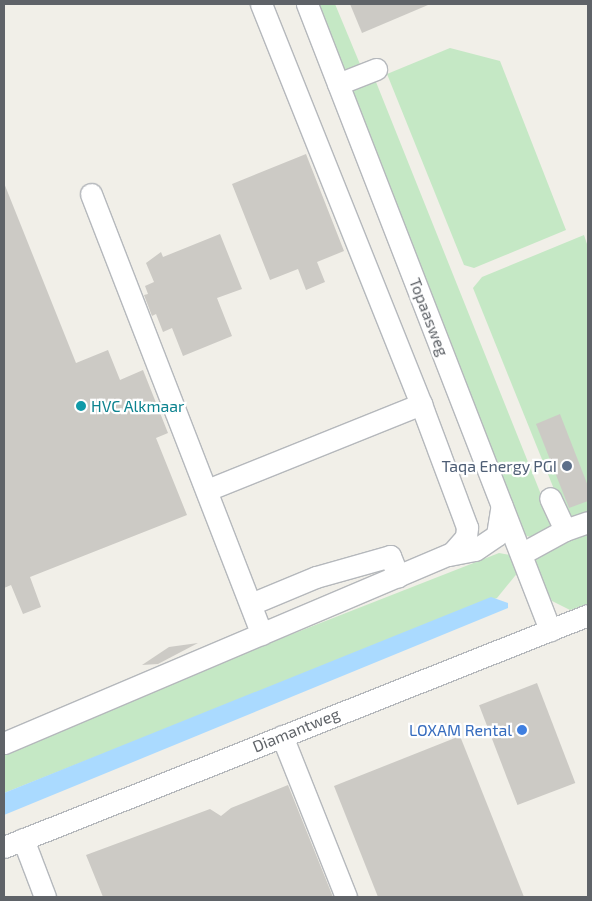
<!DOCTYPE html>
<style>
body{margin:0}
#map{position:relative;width:592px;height:901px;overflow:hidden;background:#f1efe8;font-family:"Exo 2",sans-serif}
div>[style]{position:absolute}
.green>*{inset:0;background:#c5e8c5}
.water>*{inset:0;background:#aadaff}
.building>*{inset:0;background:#cccac5;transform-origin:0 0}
.roads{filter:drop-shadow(1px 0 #b5b8bc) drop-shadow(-1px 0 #b5b8bc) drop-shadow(0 1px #b5b8bc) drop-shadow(0 -1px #b5b8bc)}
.minor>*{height:21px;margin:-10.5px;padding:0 10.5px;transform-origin:10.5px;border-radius:10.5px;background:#fff}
.dots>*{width:14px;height:14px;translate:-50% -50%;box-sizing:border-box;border:2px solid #fff;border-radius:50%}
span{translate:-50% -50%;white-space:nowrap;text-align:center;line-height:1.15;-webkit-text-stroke:4.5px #fff;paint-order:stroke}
.street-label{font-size:16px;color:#5f6368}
.culture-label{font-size:16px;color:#0d838f}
.left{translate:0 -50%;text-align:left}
.service-label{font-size:16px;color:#4e5e75}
.right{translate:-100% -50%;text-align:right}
.shop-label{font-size:16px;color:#366cbe}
.frame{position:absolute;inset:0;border:5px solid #5f6368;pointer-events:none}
</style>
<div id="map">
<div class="green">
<i style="clip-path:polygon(311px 4px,335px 4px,362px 69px,344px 76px)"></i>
<i style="clip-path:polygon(450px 48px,500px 61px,566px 230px,474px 268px,464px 265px,387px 74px)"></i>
<i style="clip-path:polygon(371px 82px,376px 82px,554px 527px,530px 537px,524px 535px,351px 90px)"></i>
<i style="clip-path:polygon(584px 235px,588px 247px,588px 517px,572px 519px,562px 509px,473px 288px,482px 277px)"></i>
<i style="clip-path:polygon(588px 528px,588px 604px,570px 610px,552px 601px,532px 563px,534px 554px)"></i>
<i style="clip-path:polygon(499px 553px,510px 555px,519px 571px,497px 598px,4px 793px,4px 747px)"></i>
</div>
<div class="water">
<i style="clip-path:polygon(491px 597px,508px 603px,508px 608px,4px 815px,4px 793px)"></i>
</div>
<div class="building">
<i style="clip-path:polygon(350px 4px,428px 4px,428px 5px,362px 33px)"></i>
<i style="clip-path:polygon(306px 154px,344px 251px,317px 262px,325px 282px,306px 290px,298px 269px,270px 280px,232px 184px)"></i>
<i style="clip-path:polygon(4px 183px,76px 363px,108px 350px,120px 380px,143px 370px,168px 433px,156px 438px,187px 515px,30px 577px,41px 607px,23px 614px,11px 585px,4px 588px)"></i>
<i style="clip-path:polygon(220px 234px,242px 289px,217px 298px,232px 336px,183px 356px,172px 328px,163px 332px,156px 314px,152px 316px,144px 295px,148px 294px,145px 286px,154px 282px,146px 263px,161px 252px,163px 257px)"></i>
<i style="clip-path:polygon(560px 414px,588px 486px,588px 501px,569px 508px,536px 424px)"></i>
<i style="clip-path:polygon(198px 643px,158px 664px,142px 665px,169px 647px)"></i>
<i style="left:537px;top:683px;width:107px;height:62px;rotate:69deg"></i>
<i style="clip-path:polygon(460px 736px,524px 897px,378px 897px,334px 786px)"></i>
<i style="clip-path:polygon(288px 785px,333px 897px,103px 897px,86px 855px,210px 809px,221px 816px,231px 808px)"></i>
</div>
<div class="roads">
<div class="minor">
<i style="left:307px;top:4px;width:672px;rotate:68.78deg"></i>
<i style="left:338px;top:84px;width:41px;rotate:-21.5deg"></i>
<i style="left:91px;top:194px;width:472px;rotate:68.8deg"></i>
<i style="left:207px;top:490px;width:231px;rotate:-21.9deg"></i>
<i style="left:565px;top:530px;width:24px;rotate:-19deg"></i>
<i style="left:521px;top:554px;width:50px;rotate:-28.6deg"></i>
<i style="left:565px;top:530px;width:35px;rotate:-115deg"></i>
<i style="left:449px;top:555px;width:26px;rotate:-11deg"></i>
<i style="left:475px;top:550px;width:27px;rotate:-34deg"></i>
<i style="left:497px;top:535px;width:30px;rotate:-81deg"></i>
<i style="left:251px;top:604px;width:70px;rotate:-22.6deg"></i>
<i style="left:316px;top:577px;width:77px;rotate:-15.8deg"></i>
<i style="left:390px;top:556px;width:22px;rotate:68deg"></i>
<i style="left:282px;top:736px;width:173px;rotate:68.3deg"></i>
<i style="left:4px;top:743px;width:488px;rotate:-23deg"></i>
<i style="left:453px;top:552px;width:20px;rotate:-49deg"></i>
<i style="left:466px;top:537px;width:10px;rotate:-84deg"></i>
<i style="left:467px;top:527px;width:131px;rotate:-110.5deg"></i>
<i style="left:421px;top:404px;width:431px;rotate:-111.8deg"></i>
<i style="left:23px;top:839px;width:62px;rotate:69.2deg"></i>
<i style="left:4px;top:847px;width:628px;rotate:-21.67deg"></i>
</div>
</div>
<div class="dots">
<i style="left:81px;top:406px;background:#0f9aa8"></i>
<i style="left:567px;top:466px;background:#5c6f8a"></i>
<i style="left:522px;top:730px;background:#3f7fe0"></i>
</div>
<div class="street-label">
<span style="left:429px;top:317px;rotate:69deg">Topaasweg</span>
<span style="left:296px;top:730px;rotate:-22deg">Diamantweg</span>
</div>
<div class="culture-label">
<span class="left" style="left:91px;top:406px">HVC Alkmaar</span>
</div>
<div class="service-label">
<span class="right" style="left:557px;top:466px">Taqa Energy PGI</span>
</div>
<div class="shop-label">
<span class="right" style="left:512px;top:730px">LOXAM Rental</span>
</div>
<div class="frame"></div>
</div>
